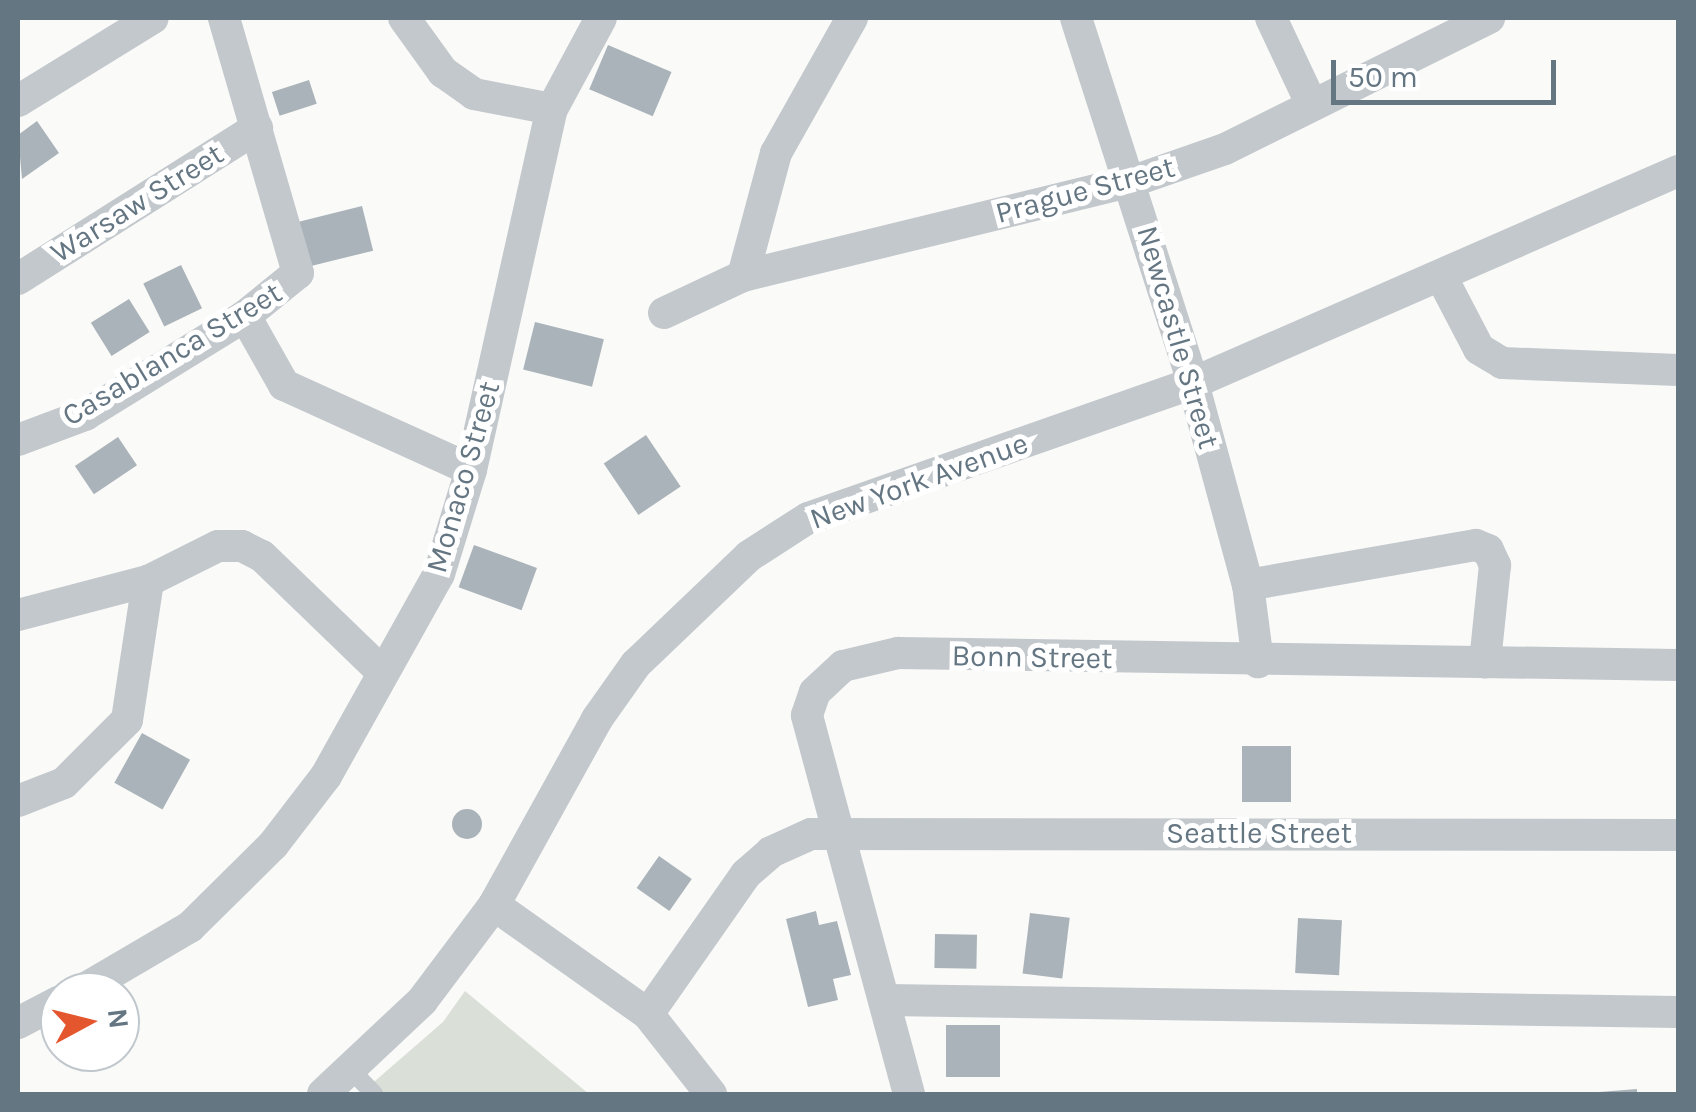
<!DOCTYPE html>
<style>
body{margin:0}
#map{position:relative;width:1696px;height:1112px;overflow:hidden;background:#fafaf8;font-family:Karla,sans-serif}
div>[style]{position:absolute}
.green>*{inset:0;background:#dadfd7}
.building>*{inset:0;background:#aab3b9;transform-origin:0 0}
.round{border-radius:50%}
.lane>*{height:18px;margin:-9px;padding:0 9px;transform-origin:9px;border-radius:9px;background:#c3c8cc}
.street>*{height:32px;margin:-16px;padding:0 16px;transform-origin:16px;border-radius:16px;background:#c3c8cc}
span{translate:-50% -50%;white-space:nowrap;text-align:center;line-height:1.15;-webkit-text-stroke:10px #fff;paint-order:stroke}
.street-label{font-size:30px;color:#657683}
.frame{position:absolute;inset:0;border:20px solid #657683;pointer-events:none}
.north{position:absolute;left:40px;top:972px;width:100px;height:100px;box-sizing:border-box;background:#fff;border:2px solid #c1c8cd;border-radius:50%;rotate:83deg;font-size:28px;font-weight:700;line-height:40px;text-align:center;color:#657683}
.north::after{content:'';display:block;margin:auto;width:35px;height:45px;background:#e4572e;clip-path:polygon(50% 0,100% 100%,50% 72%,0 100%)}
.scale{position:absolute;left:1331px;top:60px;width:225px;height:45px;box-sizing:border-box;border:5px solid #657683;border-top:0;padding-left:12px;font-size:30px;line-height:35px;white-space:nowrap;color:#657683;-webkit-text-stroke:8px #fff;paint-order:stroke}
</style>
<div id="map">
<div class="green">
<i style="clip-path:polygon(465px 991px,589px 1094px,360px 1094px,443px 1022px)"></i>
</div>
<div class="building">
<i style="left:608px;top:45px;width:69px;height:48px;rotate:23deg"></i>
<i style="left:309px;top:80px;width:25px;height:39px;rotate:72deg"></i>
<i style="clip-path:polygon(37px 121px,59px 153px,22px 179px,18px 135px)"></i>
<i style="left:362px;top:206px;width:46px;height:65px;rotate:76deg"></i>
<i style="left:181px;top:265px;width:48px;height:42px;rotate:64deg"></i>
<i style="left:129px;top:299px;width:39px;height:45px;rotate:58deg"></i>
<i style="left:535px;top:322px;width:71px;height:49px;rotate:14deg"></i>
<i style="left:646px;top:435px;width:62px;height:51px;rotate:56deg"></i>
<i style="left:118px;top:437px;width:34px;height:52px;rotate:56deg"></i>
<i style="left:474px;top:545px;width:67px;height:45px;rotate:20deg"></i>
<i style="left:142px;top:733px;width:55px;height:57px;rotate:29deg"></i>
<i style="left:1242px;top:746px;width:49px;height:56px"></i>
<i class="round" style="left:452px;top:809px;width:30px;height:30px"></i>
<i style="left:659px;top:856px;width:40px;height:39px;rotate:35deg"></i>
<i style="clip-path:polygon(816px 911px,819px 925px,837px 921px,851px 975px,833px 979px,838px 1000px,808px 1007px,786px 919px)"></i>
<i style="left:1030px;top:913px;width:40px;height:61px;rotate:7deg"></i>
<i style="left:1298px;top:918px;width:44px;height:55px;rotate:3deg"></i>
<i style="left:935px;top:934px;width:42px;height:34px;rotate:1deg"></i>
<i style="left:946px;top:1025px;width:54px;height:52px"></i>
<i style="clip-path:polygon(1637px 1089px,1637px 1094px,1599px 1094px,1599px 1092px)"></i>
</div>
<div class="lane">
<i style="left:352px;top:1071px;width:32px;rotate:46deg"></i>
</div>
<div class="street">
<i style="left:404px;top:18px;width:67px;rotate:54.2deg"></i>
<i style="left:443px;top:72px;width:38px;rotate:35deg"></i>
<i style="left:474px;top:94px;width:79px;rotate:10.9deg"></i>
<i style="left:1076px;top:18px;width:383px;rotate:72.2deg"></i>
<i style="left:1193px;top:383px;width:209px;rotate:74.8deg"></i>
<i style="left:1248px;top:585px;width:78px;rotate:82.6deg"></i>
<i style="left:1271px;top:18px;width:96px;rotate:64.8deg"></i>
<i style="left:18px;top:101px;width:158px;rotate:-31.6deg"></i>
<i style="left:743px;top:276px;width:127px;rotate:-75deg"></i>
<i style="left:776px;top:153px;width:155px;rotate:-60.6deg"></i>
<i style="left:1441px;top:276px;width:82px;rotate:62.5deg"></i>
<i style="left:1479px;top:349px;width:27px;rotate:31deg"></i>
<i style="left:1502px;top:363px;width:176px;rotate:2.3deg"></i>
<i style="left:18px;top:279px;width:283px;rotate:-32.3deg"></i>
<i style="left:664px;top:313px;width:87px;rotate:-25.1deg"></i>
<i style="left:743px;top:276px;width:401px;rotate:-13.7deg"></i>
<i style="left:1133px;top:181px;width:97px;rotate:-19.2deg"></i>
<i style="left:1225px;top:149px;width:295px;rotate:-26.4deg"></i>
<i style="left:245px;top:316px;width:79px;rotate:60.5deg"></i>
<i style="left:284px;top:385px;width:205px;rotate:24.4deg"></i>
<i style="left:18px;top:440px;width:72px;rotate:-20.5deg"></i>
<i style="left:85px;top:415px;width:188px;rotate:-31.7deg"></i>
<i style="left:245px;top:316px;width:68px;rotate:-39.1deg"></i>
<i style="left:298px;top:273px;width:266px;rotate:-106.2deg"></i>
<i style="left:1248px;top:585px;width:231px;rotate:-10deg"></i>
<i style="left:1476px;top:545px;width:13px;rotate:23deg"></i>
<i style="left:1488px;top:550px;width:17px;rotate:65deg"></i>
<i style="left:1495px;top:565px;width:98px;rotate:95.9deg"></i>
<i style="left:18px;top:615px;width:134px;rotate:-14.7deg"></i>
<i style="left:148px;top:581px;width:78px;rotate:-26.6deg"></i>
<i style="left:218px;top:546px;width:24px"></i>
<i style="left:242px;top:546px;width:22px;rotate:27deg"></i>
<i style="left:262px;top:556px;width:167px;rotate:44deg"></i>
<i style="left:18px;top:801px;width:49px;rotate:-21.4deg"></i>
<i style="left:64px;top:783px;width:89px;rotate:-45deg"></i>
<i style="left:127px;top:720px;width:141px;rotate:-81.4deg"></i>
<i style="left:494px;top:905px;width:189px;rotate:35.3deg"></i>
<i style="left:648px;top:1014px;width:102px;rotate:51.8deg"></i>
<i style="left:79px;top:992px;width:129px;rotate:-30.4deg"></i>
<i style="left:190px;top:927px;width:117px;rotate:-44.7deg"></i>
<i style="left:273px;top:845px;width:87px;rotate:-52.5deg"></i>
<i style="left:326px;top:776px;width:231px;rotate:-60.8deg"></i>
<i style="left:439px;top:574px;width:109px;rotate:-72.9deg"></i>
<i style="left:471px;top:470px;width:370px;rotate:-77.4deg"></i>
<i style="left:552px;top:109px;width:103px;rotate:-61.7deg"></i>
<i style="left:887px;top:1000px;width:791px;rotate:0.87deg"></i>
<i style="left:648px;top:1014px;width:171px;rotate:-55deg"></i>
<i style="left:746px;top:874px;width:33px;rotate:-41deg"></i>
<i style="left:771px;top:852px;width:44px;rotate:-24.2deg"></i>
<i style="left:811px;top:834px;width:867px;rotate:0.07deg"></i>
<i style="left:18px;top:1023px;width:47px;rotate:-27.6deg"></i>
<i style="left:323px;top:1094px;width:136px;rotate:-43.2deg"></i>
<i style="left:422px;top:1001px;width:120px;rotate:-53.1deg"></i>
<i style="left:494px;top:905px;width:213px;rotate:-61deg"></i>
<i style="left:597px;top:719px;width:67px;rotate:-54.7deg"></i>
<i style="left:636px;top:664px;width:156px;rotate:-43.7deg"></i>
<i style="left:749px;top:556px;width:70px;rotate:-32.8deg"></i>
<i style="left:808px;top:518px;width:408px;rotate:-19.3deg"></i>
<i style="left:1193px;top:383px;width:529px;rotate:-23.61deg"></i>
<i style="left:909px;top:1094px;width:392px;rotate:-105.1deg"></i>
<i style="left:807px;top:715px;width:24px;rotate:-71deg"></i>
<i style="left:815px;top:692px;width:38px;rotate:-43deg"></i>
<i style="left:843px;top:666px;width:57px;rotate:-13.3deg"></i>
<i style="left:898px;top:653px;width:780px;rotate:0.88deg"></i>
</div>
<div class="street-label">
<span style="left:1085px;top:190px;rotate:-15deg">Prague Street</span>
<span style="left:137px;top:203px;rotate:-32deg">Warsaw Street</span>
<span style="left:1178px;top:337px;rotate:74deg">Newcastle Street</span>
<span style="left:172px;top:354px;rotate:-31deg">Casablanca Street</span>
<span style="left:463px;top:477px;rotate:-74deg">Monaco Street</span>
<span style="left:919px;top:481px;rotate:-20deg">New York Avenue</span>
<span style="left:1032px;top:657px;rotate:1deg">Bonn Street</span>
<span style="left:1259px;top:833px">Seattle Street</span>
</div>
<div class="frame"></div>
<div class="north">N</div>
<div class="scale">50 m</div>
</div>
